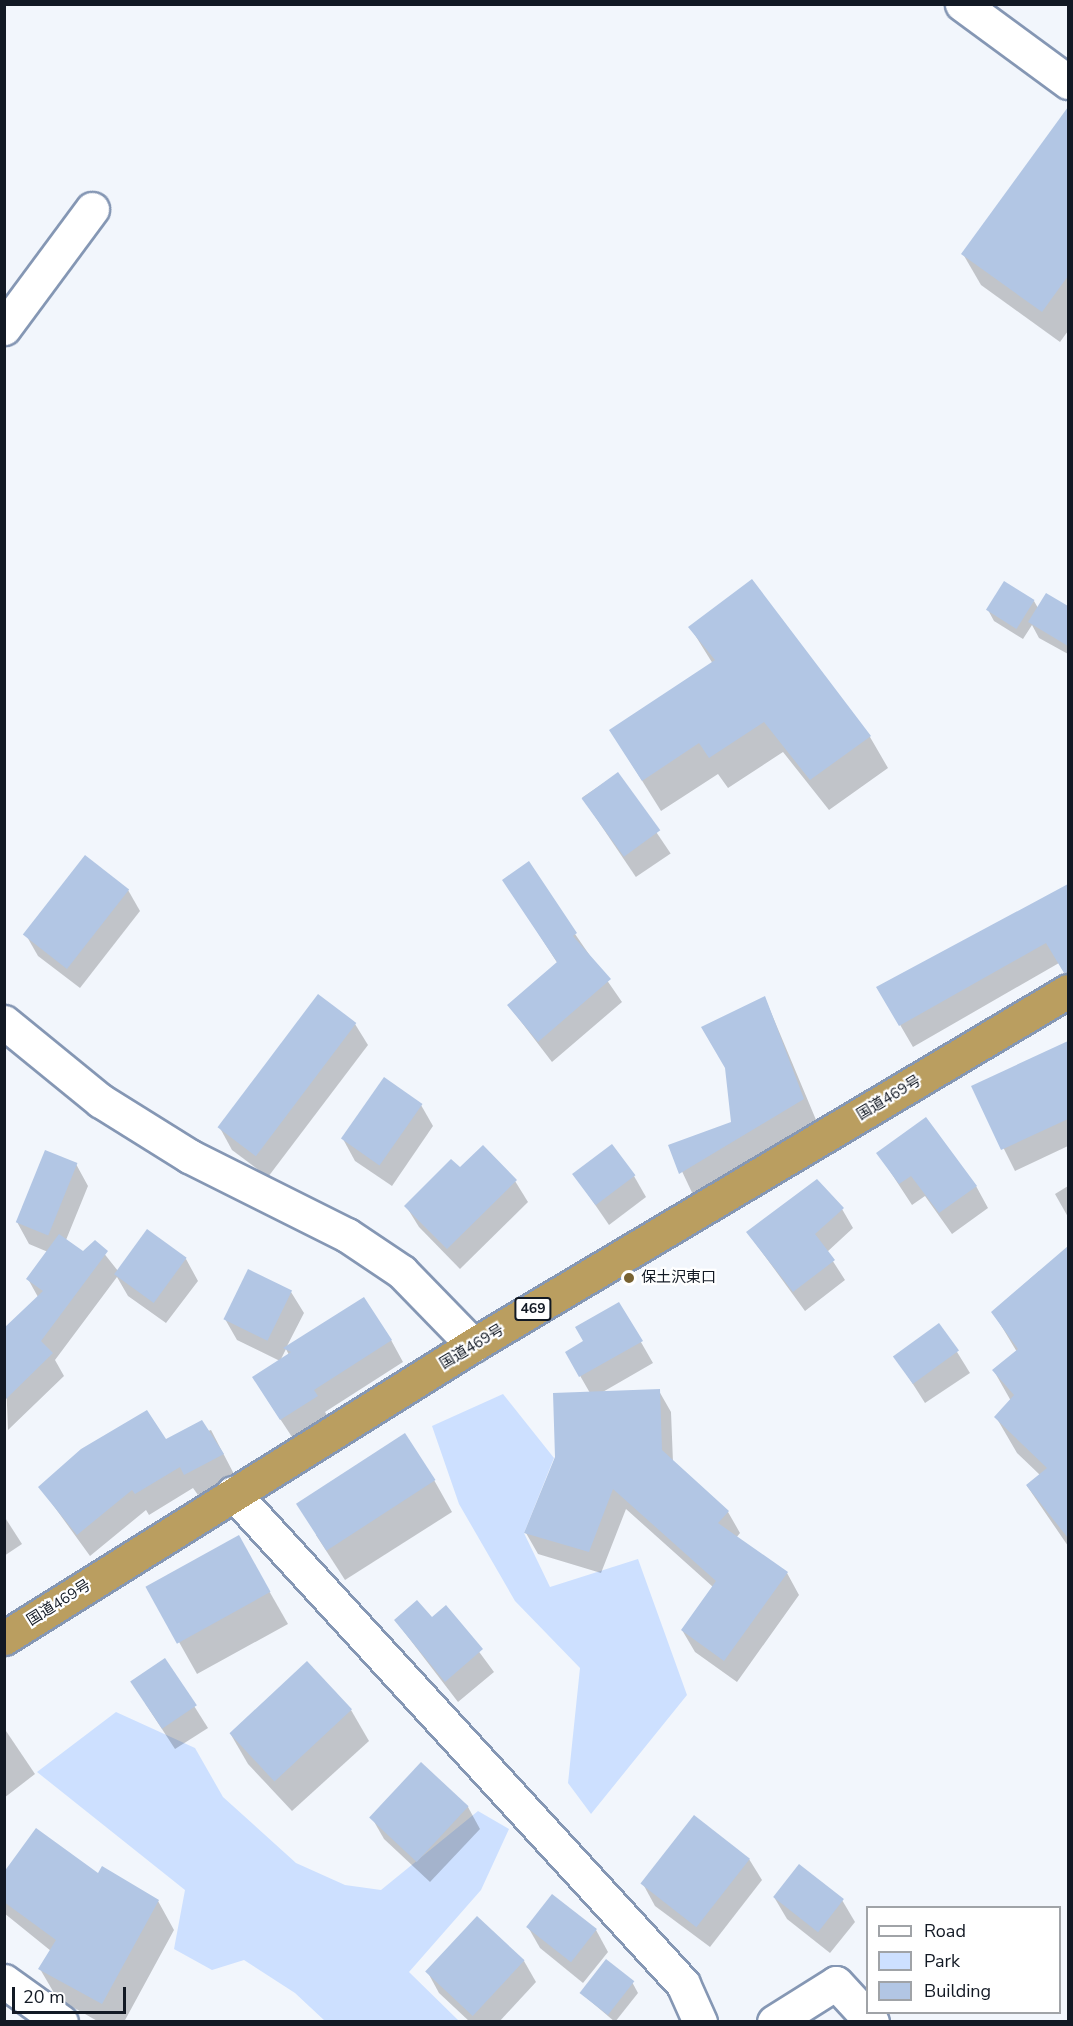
<!DOCTYPE html>
<meta charset="utf-8">
<style>
body{margin:0}
#map{position:relative;width:1073px;height:2026px;overflow:hidden;background:#f2f6fc;font-family:"Nunito Sans","Noto Sans JP",sans-serif}
div>[style]{position:absolute}
.green>*{inset:0;background:#cde0ff}
.shadow>*{inset:0;background:#0003;transform-origin:0 0}
.building>*{inset:0;background:#b2c6e4;transform-origin:0 0}
.roads{filter:drop-shadow(2px 0 #8597b4) drop-shadow(-2px 0 #8597b4) drop-shadow(0 2px #8597b4) drop-shadow(0 -2px #8597b4)}
.minor>*{height:33px;margin:-16.5px;padding:0 16.5px;transform-origin:16.5px;border-radius:16.5px;background:#fff}
.tertiary>*{height:33px;margin:-16.5px;padding:0 16.5px;transform-origin:16.5px;border-radius:16.5px;background:#fff}
.trunk>*{height:33px;margin:-16.5px;padding:0 16.5px;transform-origin:16.5px;border-radius:16.5px;background:#ba9e60}
.dots>*{width:16px;height:16px;translate:-50% -50%;box-sizing:border-box;border:3px solid #fff;border-radius:50%}
span{translate:-50% -50%;white-space:nowrap;text-align:center;line-height:1.15;-webkit-text-stroke:4.5px #fff;paint-order:stroke}
.shield-label span{padding:2px 4px;background:#fff;border:2px solid;border-radius:4px;-webkit-text-stroke-width:0}
.shield-label{font-size:14px;color:#121924;font-weight:700}
.street-label{font-size:15px;color:#121924}
.poi-label{font-size:15px;color:#121924}
.left{translate:0 -50%;text-align:left}
.frame{position:absolute;inset:0;border:6px solid #121924;pointer-events:none}
.legend{position:absolute;left:866px;top:1906px;width:195px;height:108px;box-sizing:border-box;background:#fff;border:2px solid #a0a3a7;margin:0;padding:8px 10px;list-style:none;font-size:18px;color:#121924}
.legend li{display:flex;align-items:center;gap:12px;height:30px}
.legend b{width:30px;border:2px solid #a0a3a7}
.scale{position:absolute;left:12px;top:1987px;width:114px;height:27px;box-sizing:border-box;border:3px solid #121924;border-top:0;padding-left:8px;font-size:18px;line-height:21px;white-space:nowrap;color:#121924;-webkit-text-stroke:4px #fff;paint-order:stroke}
</style>
<div id="map">
<div class="green">
<i style="clip-path:polygon(503px 1394px,554px 1458px,524px 1533px,550px 1587px,638px 1559px,687px 1695px,591px 1814px,568px 1783px,580px 1668px,515px 1601px,459px 1504px,432px 1426px)"></i>
<i style="clip-path:polygon(116px 1712px,195px 1748px,223px 1797px,296px 1863px,345px 1885px,381px 1890px,478px 1811px,509px 1829px,481px 1890px,409px 1972px,459px 2021px,325px 2021px,295px 1993px,244px 1960px,212px 1970px,174px 1949px,185px 1890px,37px 1772px)"></i>
</div>
<div class="shadow">
<i style="clip-path:polygon(1060px 121px,1068px 127px,1068px 331px,1060px 342px,981px 285px,963px 254px)"></i>
<i style="clip-path:polygon(1046px 595px,1068px 607px,1068px 654px,1039px 638px,1032px 625px,1023px 639px,994px 621px,988px 610px,1034px 601px,1038px 608px)"></i>
<i style="clip-path:polygon(690px 627px,870px 737px,888px 768px,829px 810px,783px 752px,728px 788px,718px 774px,661px 811px,611px 731px,713px 664px)"></i>
<i style="left:617px;top:774px;width:96px;height:42px;rotate:56deg"></i>
<i style="clip-path:polygon(504px 880px,575px 934px,622px 1002px,552px 1062px,509px 1006px,558px 964px)"></i>
<i style="clip-path:polygon(1068px 886px,1068px 979px,1059px 963px,913px 1047px,878px 987px)"></i>
<i style="clip-path:polygon(128px 890px,140px 911px,80px 988px,38px 956px,26px 935px)"></i>
<i style="clip-path:polygon(765px 998px,819px 1127px,696px 1201px,670px 1146px,733px 1123px)"></i>
<i style="clip-path:polygon(355px 1024px,368px 1045px,268px 1177px,232px 1150px,220px 1128px)"></i>
<i style="clip-path:polygon(1068px 1042px,1068px 1146px,1015px 1171px,973px 1087px)"></i>
<i style="clip-path:polygon(421px 1105px,433px 1126px,392px 1186px,355px 1161px,343px 1139px)"></i>
<i style="clip-path:polygon(878px 1153px,976px 1186px,988px 1208px,952px 1234px,925px 1196px,912px 1205px)"></i>
<i style="clip-path:polygon(76px 1164px,88px 1186px,66px 1240px,83px 1253px,95px 1242px,118px 1271px,186px 1259px,198px 1281px,166px 1323px,128px 1296px,117px 1277px,55px 1360px,64px 1376px,8px 1430px,4px 1330px,38px 1297px,28px 1279px,48px 1252px,29px 1244px,17px 1222px)"></i>
<i style="clip-path:polygon(460px 1169px,515px 1181px,528px 1202px,460px 1269px,419px 1227px,406px 1206px)"></i>
<i style="clip-path:polygon(574px 1174px,634px 1176px,646px 1197px,609px 1225px)"></i>
<i style="clip-path:polygon(1068px 1186px,1068px 1217px,1055px 1194px)"></i>
<i style="clip-path:polygon(842px 1209px,853px 1228px,827px 1252px,845px 1280px,805px 1311px,748px 1233px)"></i>
<i style="clip-path:polygon(1039px 1271px,1068px 1308px,1068px 1546px,1027px 1486px,1040px 1475px,1017px 1453px,996px 1417px,1011px 1401px,994px 1371px,1017px 1352px,993px 1312px)"></i>
<i style="clip-path:polygon(291px 1292px,304px 1313px,286px 1348px,391px 1340px,403px 1362px,325px 1412px,329px 1418px,294px 1440px,267px 1399px,289px 1355px,286px 1349px,280px 1361px,237px 1340px,225px 1319px)"></i>
<i style="clip-path:polygon(619px 1304px,653px 1363px,601px 1393px,659px 1391px,671px 1412px,673px 1462px,728px 1512px,740px 1533px,736px 1538px,787px 1573px,799px 1595px,737px 1682px,695px 1652px,682px 1630px,713px 1587px,626px 1509px,601px 1573px,538px 1554px,526px 1533px,590px 1393px,567px 1353px,585px 1342px)"></i>
<i style="clip-path:polygon(957px 1352px,970px 1373px,925px 1403px,895px 1356px)"></i>
<i style="clip-path:polygon(211px 1430px,235px 1476px,198px 1495px,193px 1488px,149px 1515px,146px 1510px,90px 1556px,40px 1487px)"></i>
<i style="clip-path:polygon(434px 1480px,452px 1512px,345px 1580px,316px 1535px)"></i>
<i style="clip-path:polygon(4px 1516px,22px 1544px,4px 1556px)"></i>
<i style="clip-path:polygon(256px 1568px,288px 1624px,197px 1674px,148px 1587px)"></i>
<i style="clip-path:polygon(446px 1607px,494px 1672px,458px 1702px,395px 1620px,432px 1619px)"></i>
<i style="clip-path:polygon(165px 1660px,208px 1728px,175px 1749px,145px 1703px)"></i>
<i style="clip-path:polygon(351px 1710px,369px 1741px,292px 1811px,248px 1764px,230px 1733px)"></i>
<i style="clip-path:polygon(4px 1728px,35px 1774px,4px 1798px)"></i>
<i style="clip-path:polygon(422px 1764px,468px 1807px,480px 1829px,430px 1882px,384px 1839px,372px 1818px)"></i>
<i style="clip-path:polygon(749px 1859px,762px 1880px,710px 1947px,655px 1906px,643px 1884px)"></i>
<i style="clip-path:polygon(4px 1874px,99px 1875px,158px 1901px,174px 1930px,124px 2022px,99px 2022px,57px 1998px,40px 1969px,51px 1951px,4px 1913px)"></i>
<i style="clip-path:polygon(774px 1897px,842px 1900px,855px 1922px,830px 1953px,787px 1919px)"></i>
<i style="clip-path:polygon(528px 1927px,596px 1930px,608px 1952px,583px 1983px,540px 1948px)"></i>
<i style="clip-path:polygon(524px 1961px,536px 1982px,499px 2022px,470px 2022px,439px 1993px,427px 1971px)"></i>
<i style="clip-path:polygon(632px 1982px,638px 1993px,615px 2022px,581px 1993px)"></i>
</div>
<div class="building">
<i style="clip-path:polygon(1068px 107px,1068px 276px,1042px 312px,961px 254px)"></i>
<i style="clip-path:polygon(752px 579px,871px 736px,810px 780px,764px 722px,709px 758px,699px 743px,642px 781px,609px 730px,715px 660px,688px 627px)"></i>
<i style="left:1004px;top:581px;width:36px;height:34px;rotate:32deg"></i>
<i style="clip-path:polygon(1046px 593px,1068px 606px,1068px 646px,1028px 622px)"></i>
<i style="left:618px;top:772px;width:72px;height:45px;rotate:54deg"></i>
<i style="left:85px;top:855px;width:56px;height:101px;rotate:38deg"></i>
<i style="clip-path:polygon(529px 861px,577px 933px,573px 936px,611px 979px,538px 1042px,507px 1005px,557px 962px,502px 880px)"></i>
<i style="clip-path:polygon(1068px 884px,1068px 972px,1064px 973px,1046px 943px,899px 1026px,876px 987px)"></i>
<i style="left:318px;top:994px;width:48px;height:167px;rotate:37deg"></i>
<i style="clip-path:polygon(765px 996px,804px 1099px,679px 1174px,668px 1145px,731px 1122px,725px 1068px,701px 1027px)"></i>
<i style="clip-path:polygon(1068px 1041px,1068px 1119px,1001px 1150px,971px 1086px)"></i>
<i style="left:384px;top:1077px;width:47px;height:75px;rotate:35deg"></i>
<i style="clip-path:polygon(926px 1117px,977px 1186px,939px 1213px,911px 1176px,899px 1184px,876px 1153px)"></i>
<i style="left:612px;top:1144px;width:39px;height:50px;rotate:53deg"></i>
<i style="clip-path:polygon(483px 1145px,517px 1180px,447px 1249px,404px 1206px,451px 1159px,460px 1167px)"></i>
<i style="left:45px;top:1150px;width:35px;height:78px;rotate:22deg"></i>
<i style="clip-path:polygon(817px 1179px,844px 1208px,815px 1234px,835px 1260px,793px 1292px,746px 1232px)"></i>
<i style="left:147px;top:1229px;width:49px;height:56px;rotate:36deg"></i>
<i style="clip-path:polygon(59px 1234px,83px 1251px,95px 1240px,108px 1251px,41px 1341px,53px 1353px,4px 1401px,4px 1328px,43px 1291px,26px 1279px)"></i>
<i style="clip-path:polygon(1068px 1246px,1068px 1538px,1026px 1485px,1047px 1468px,994px 1417px,1014px 1395px,992px 1370px,1018px 1349px,991px 1312px)"></i>
<i style="left:248px;top:1269px;width:49px;height:56px;rotate:26deg"></i>
<i style="clip-path:polygon(364px 1297px,392px 1340px,314px 1390px,318px 1396px,280px 1420px,252px 1377px,291px 1352px,283px 1348px)"></i>
<i style="clip-path:polygon(619px 1302px,643px 1341px,579px 1377px,565px 1352px,583px 1341px,575px 1327px)"></i>
<i style="left:939px;top:1323px;width:34px;height:57px;rotate:54deg"></i>
<i style="clip-path:polygon(660px 1389px,662px 1450px,729px 1511px,718px 1523px,788px 1572px,724px 1661px,681px 1630px,716px 1581px,613px 1489px,589px 1552px,524px 1533px,555px 1457px,553px 1393px)"></i>
<i style="clip-path:polygon(147px 1410px,166px 1439px,202px 1420px,224px 1454px,184px 1475px,180px 1467px,135px 1494px,132px 1490px,77px 1535px,38px 1487px,81px 1449px)"></i>
<i style="left:405px;top:1433px;width:56px;height:130px;rotate:57deg"></i>
<i style="left:239px;top:1535px;width:65px;height:107px;rotate:61deg"></i>
<i style="clip-path:polygon(417px 1600px,432px 1617px,446px 1605px,483px 1649px,445px 1682px,394px 1620px)"></i>
<i style="left:165px;top:1658px;width:57px;height:42px;rotate:56deg"></i>
<i style="left:307px;top:1661px;width:66px;height:106px;rotate:47deg"></i>
<i style="left:421px;top:1762px;width:65px;height:76px;rotate:43deg"></i>
<i style="left:694px;top:1815px;width:71px;height:87px;rotate:38deg"></i>
<i style="clip-path:polygon(36px 1828px,98px 1873px,102px 1866px,159px 1900px,102px 2004px,38px 1969px,56px 1940px,4px 1902px,4px 1872px)"></i>
<i style="left:799px;top:1864px;width:57px;height:42px;rotate:38deg"></i>
<i style="left:552px;top:1894px;width:57px;height:42px;rotate:38deg"></i>
<i style="left:477px;top:1916px;width:65px;height:76px;rotate:43deg"></i>
<i style="left:606px;top:1959px;width:36px;height:43px;rotate:38deg"></i>
</div>
<div class="roads">
<div class="minor">
<i style="left:4px;top:328px;width:148px;rotate:-53.5deg"></i>
<i style="left:4px;top:1022px;width:125px;rotate:39.2deg"></i>
<i style="left:101px;top:1101px;width:104px;rotate:32deg"></i>
<i style="left:189px;top:1156px;width:177px;rotate:26.6deg"></i>
<i style="left:347px;top:1235px;width:66px;rotate:33.9deg"></i>
<i style="left:402px;top:1272px;width:102px;rotate:45.8deg"></i>
<i style="left:233px;top:1493px;width:666px;rotate:47.49deg"></i>
<i style="left:683px;top:1984px;width:42px;rotate:65.9deg"></i>
<i style="left:4px;top:1981px;width:70px;rotate:35.7deg"></i>
<i style="left:774px;top:2022px;width:73px;rotate:-32.2deg"></i>
<i style="left:836px;top:1983px;width:53px;rotate:47.3deg"></i>
</div>
<div class="tertiary">
<i style="left:962px;top:4px;width:132px;rotate:36.3deg"></i>
</div>
<div class="trunk">
<i style="left:4px;top:1638px;width:553px;rotate:-31.99deg"></i>
<i style="left:473px;top:1345px;width:692px;rotate:-30.75deg"></i>
</div>
</div>
<div class="dots">
<i style="left:629px;top:1278px;background:#786231"></i>
</div>
<div class="shield-label">
<span style="left:533px;top:1309px">469</span>
</div>
<div class="street-label">
<span style="left:889px;top:1098px;rotate:-31deg">国道469号</span>
<span style="left:472px;top:1347px;rotate:-31deg">国道469号</span>
<span style="left:59px;top:1603px;rotate:-32deg">国道469号</span>
</div>
<div class="poi-label">
<span class="left" style="left:641px;top:1278px">保土沢東口</span>
</div>
<div class="frame"></div>
<ul class="legend">
<li><b style="height:8px;background:#fff"></b>Road</li>
<li><b style="height:16px;background:#cde0ff"></b>Park</li>
<li><b style="height:16px;background:#b2c6e4"></b>Building</li>
</ul>
<div class="scale">20 m</div>
</div>
